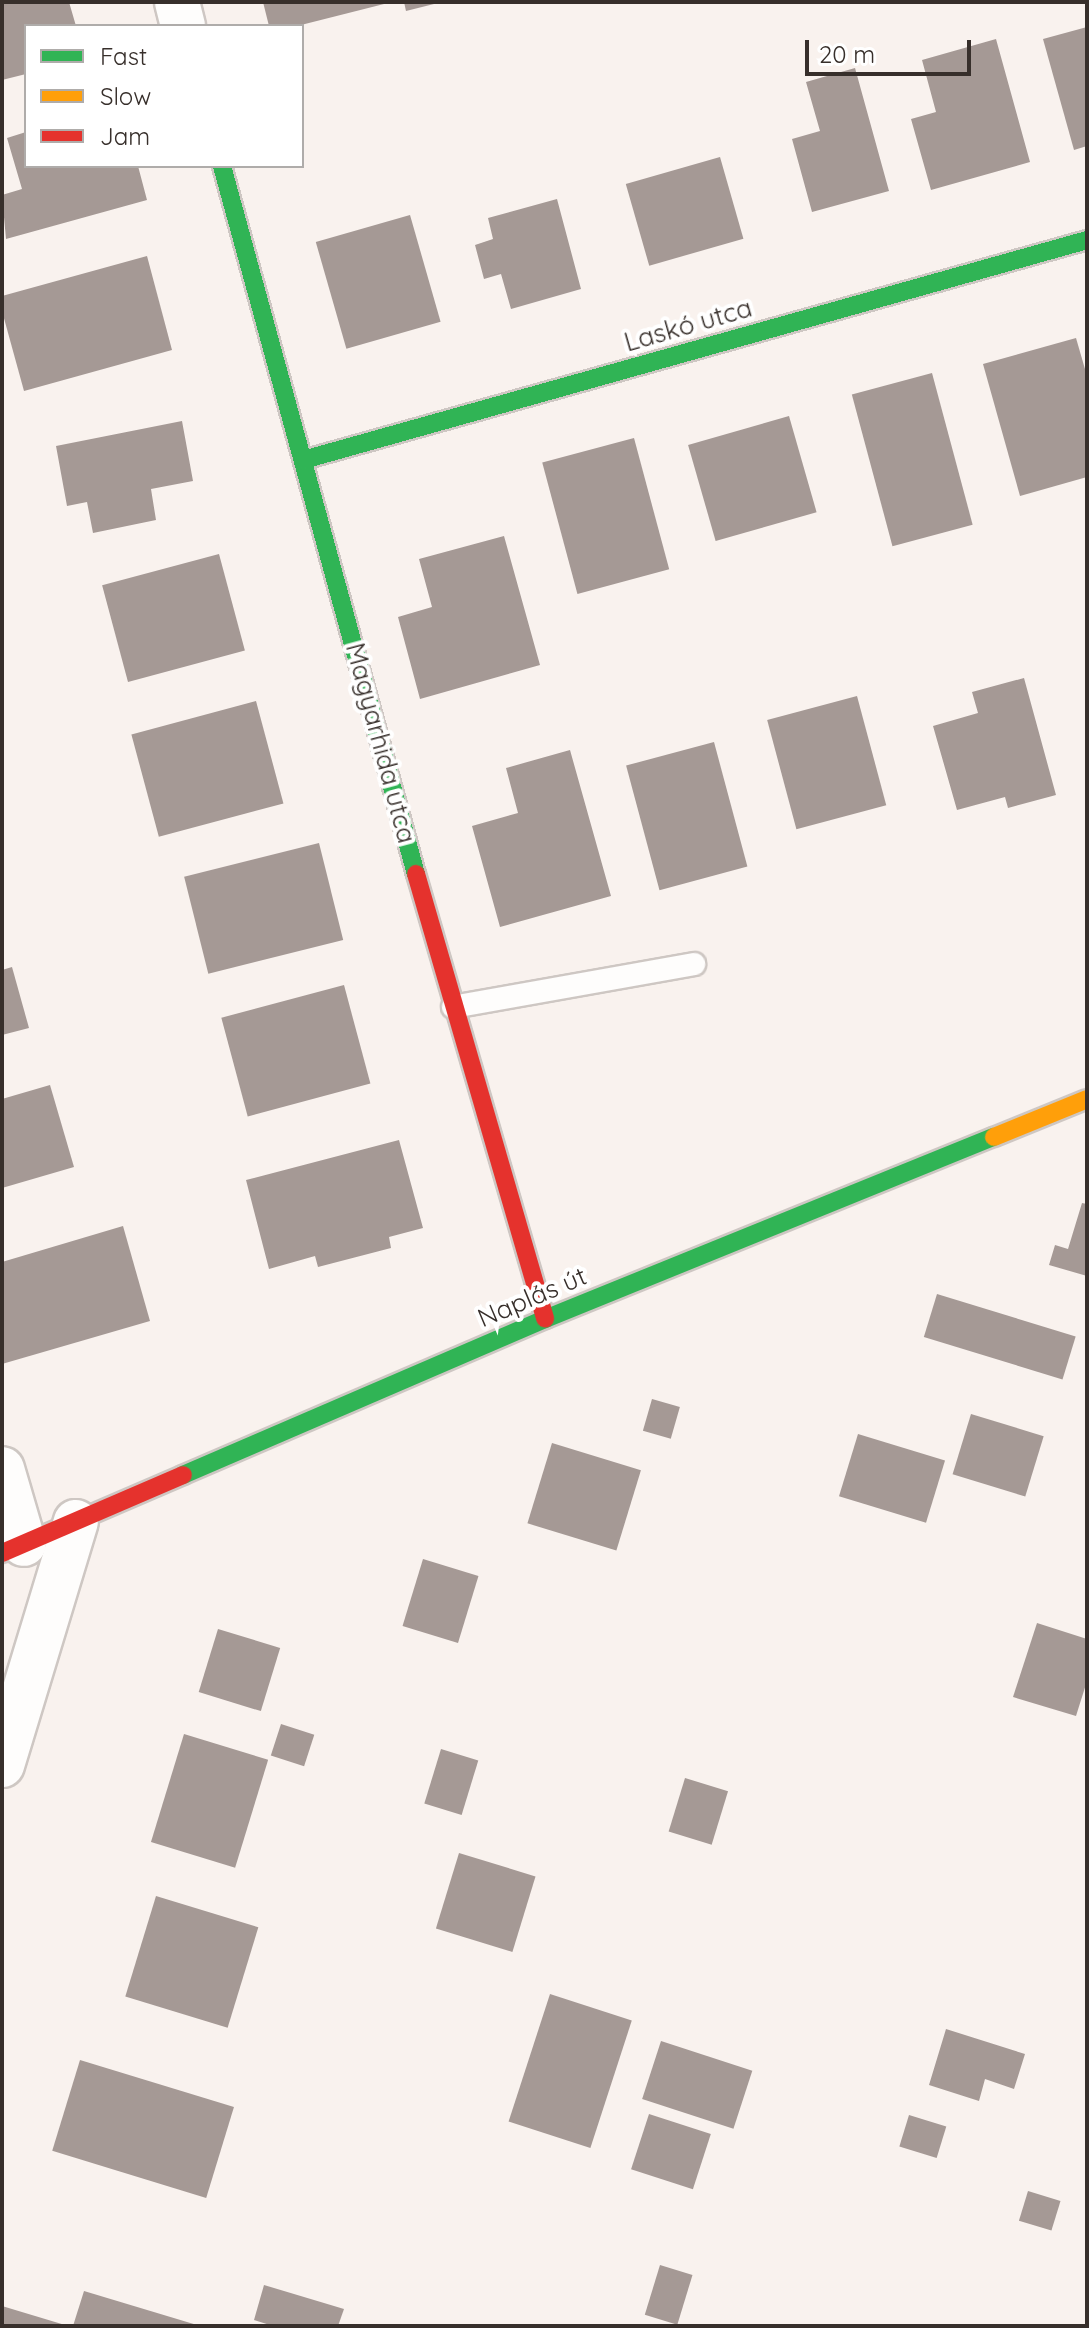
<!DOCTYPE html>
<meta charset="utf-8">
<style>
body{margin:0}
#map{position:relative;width:1089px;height:2328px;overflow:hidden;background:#f9f2ee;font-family:Quicksand,sans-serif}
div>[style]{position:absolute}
.building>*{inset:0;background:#a59995;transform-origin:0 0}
.roads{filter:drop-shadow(2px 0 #cec7c3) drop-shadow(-2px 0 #cec7c3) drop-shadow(0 2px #cec7c3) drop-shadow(0 -2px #cec7c3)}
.lane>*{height:22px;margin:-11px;padding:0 11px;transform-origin:11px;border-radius:11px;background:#fefdfc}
.street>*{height:44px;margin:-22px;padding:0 22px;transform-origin:22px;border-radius:22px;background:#fefdfc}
.fast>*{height:18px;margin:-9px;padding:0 9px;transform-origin:9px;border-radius:9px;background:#30b455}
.slow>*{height:18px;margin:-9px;padding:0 9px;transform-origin:9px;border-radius:9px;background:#ff9f0a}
.jam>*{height:18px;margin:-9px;padding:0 9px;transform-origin:9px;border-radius:9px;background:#e5322d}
span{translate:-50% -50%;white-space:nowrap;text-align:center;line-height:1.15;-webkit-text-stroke:8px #fff;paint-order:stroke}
.street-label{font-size:26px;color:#372f2b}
.frame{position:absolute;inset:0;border:4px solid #372f2b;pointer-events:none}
.legend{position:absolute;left:24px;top:24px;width:280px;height:144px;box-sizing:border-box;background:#fff;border:2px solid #afacaa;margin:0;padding:10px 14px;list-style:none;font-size:24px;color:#372f2b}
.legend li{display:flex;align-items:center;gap:16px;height:40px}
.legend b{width:40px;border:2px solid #afacaa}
.scale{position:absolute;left:805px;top:40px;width:166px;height:36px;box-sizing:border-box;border:4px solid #372f2b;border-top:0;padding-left:10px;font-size:24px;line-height:28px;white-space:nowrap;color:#372f2b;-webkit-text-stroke:6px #fff;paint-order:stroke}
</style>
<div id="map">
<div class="building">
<i style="clip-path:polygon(2px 2px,69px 2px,76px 26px,26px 26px,26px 74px,2px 80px)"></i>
<i style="clip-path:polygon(263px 2px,388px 2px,388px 3px,297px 26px,269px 26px)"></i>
<i style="clip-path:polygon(404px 2px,438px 2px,438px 3px,406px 11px)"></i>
<i style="clip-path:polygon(1087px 27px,1087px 146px,1074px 150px,1043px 39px)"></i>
<i style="clip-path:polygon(996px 39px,1030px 162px,931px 190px,911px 119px,936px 112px,922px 60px)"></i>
<i style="clip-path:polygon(855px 68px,889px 191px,812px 212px,792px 139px,820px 131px,806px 82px)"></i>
<i style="clip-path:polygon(26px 132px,26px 166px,138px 166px,147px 200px,6px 239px,2px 195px,22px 189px,7px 138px)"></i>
<i style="left:720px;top:157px;width:85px;height:98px;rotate:74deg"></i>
<i style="clip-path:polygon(557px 199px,581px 289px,511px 309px,501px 274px,484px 279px,475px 245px,493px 239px,488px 218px)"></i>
<i style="left:410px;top:215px;width:111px;height:98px;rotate:74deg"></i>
<i style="clip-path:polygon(147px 256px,172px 350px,24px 391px,2px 311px,2px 296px)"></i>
<i style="clip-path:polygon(1076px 338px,1087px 376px,1087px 477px,1020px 496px,983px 364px)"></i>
<i style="left:932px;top:373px;width:157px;height:83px;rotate:75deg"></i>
<i style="left:789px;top:416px;width:100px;height:105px;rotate:74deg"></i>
<i style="clip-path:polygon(182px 421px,193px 481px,151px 489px,156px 520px,93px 533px,87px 502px,67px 506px,56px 446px)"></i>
<i style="left:634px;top:438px;width:136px;height:95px;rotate:75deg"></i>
<i style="clip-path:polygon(504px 536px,540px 665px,420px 699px,398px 617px,432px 607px,419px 559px)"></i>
<i style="left:219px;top:554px;width:100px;height:121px;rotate:75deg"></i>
<i style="clip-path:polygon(1024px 678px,1056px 795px,1008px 808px,1005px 797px,957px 810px,933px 726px,978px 713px,972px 692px)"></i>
<i style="left:857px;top:696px;width:113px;height:93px;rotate:75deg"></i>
<i style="left:256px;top:701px;width:106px;height:129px;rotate:75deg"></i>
<i style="left:714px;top:742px;width:129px;height:91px;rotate:75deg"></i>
<i style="clip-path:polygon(570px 750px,611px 896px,500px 927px,472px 826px,518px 813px,506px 768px)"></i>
<i style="left:319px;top:843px;width:100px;height:139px;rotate:76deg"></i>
<i style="clip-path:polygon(12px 967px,29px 1028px,2px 1035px,2px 970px)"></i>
<i style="left:344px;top:985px;width:102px;height:127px;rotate:75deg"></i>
<i style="clip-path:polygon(50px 1085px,74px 1167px,2px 1188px,2px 1099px)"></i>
<i style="clip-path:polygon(399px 1140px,423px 1228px,389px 1237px,391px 1248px,318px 1267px,315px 1256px,269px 1269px,246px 1180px)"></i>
<i style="clip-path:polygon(1082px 1203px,1087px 1204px,1087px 1276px,1049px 1265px,1055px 1245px,1068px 1249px)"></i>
<i style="clip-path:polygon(123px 1226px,150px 1321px,2px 1364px,2px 1262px)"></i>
<i style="left:937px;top:1294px;width:145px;height:45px;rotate:17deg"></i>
<i style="left:652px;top:1399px;width:29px;height:33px;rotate:16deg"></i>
<i style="left:971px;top:1414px;width:76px;height:63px;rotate:17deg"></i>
<i style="left:858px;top:1434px;width:91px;height:65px;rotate:17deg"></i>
<i style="left:552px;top:1443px;width:93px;height:84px;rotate:17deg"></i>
<i style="left:423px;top:1559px;width:58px;height:70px;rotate:17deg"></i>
<i style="clip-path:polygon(1037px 1623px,1087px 1639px,1087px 1681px,1076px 1716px,1013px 1697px)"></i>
<i style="left:218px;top:1629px;width:65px;height:66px;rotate:17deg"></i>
<i style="left:281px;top:1724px;width:35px;height:33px;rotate:18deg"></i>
<i style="left:184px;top:1734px;width:88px;height:113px;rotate:17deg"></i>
<i style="left:441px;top:1749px;width:39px;height:57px;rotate:17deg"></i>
<i style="left:685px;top:1778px;width:45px;height:56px;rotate:17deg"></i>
<i style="left:459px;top:1853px;width:80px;height:79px;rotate:17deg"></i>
<i style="left:156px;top:1896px;width:107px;height:105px;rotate:17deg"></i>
<i style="left:550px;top:1994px;width:86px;height:134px;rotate:18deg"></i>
<i style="clip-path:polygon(946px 2029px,1025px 2054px,1014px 2089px,985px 2079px,979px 2101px,929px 2085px)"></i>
<i style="left:661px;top:2041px;width:96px;height:61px;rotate:18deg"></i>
<i style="left:80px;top:2060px;width:161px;height:95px;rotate:17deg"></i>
<i style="left:649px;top:2114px;width:65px;height:58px;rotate:18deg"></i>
<i style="left:909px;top:2115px;width:39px;height:33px;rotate:17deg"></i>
<i style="left:1028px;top:2191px;width:34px;height:31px;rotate:17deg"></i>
<i style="left:660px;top:2265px;width:34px;height:52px;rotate:17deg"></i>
<i style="clip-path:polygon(264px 2285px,344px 2309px,338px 2326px,273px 2326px,254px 2320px)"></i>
<i style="clip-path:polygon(84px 2291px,197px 2325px,197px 2326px,73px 2326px)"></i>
<i style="clip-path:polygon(2px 2306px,65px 2325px,65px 2326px,2px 2326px)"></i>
</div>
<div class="roads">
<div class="lane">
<i style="left:453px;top:1007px;width:245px;rotate:-10.1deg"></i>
</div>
<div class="street">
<i style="left:177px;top:2px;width:25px;rotate:76deg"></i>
<i style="left:2px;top:1469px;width:78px;rotate:73.7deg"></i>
<i style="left:2px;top:1765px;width:254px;rotate:-73.1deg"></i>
</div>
<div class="fast">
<i style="left:222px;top:166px;width:734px;rotate:74.68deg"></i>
<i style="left:303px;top:460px;width:814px;rotate:-15.67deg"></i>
<i style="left:183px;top:1475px;width:394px;rotate:-23.3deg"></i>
<i style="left:545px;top:1319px;width:484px;rotate:-22.1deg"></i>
</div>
<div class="slow">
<i style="left:994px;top:1137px;width:100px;rotate:-22.2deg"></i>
</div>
<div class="jam">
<i style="left:416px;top:874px;width:463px;rotate:73.8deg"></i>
<i style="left:2px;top:1553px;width:197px;rotate:-23.3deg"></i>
</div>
</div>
<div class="street-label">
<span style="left:688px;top:325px;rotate:-16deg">Laskó utca</span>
<span style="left:381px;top:743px;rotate:75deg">Magyarhida utca</span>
<span style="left:532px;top:1297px;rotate:-23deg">Naplás út</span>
</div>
<div class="frame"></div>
<ul class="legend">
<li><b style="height:10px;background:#30b455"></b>Fast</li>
<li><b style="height:10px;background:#ff9f0a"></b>Slow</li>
<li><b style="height:10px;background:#e5322d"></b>Jam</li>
</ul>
<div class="scale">20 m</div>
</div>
